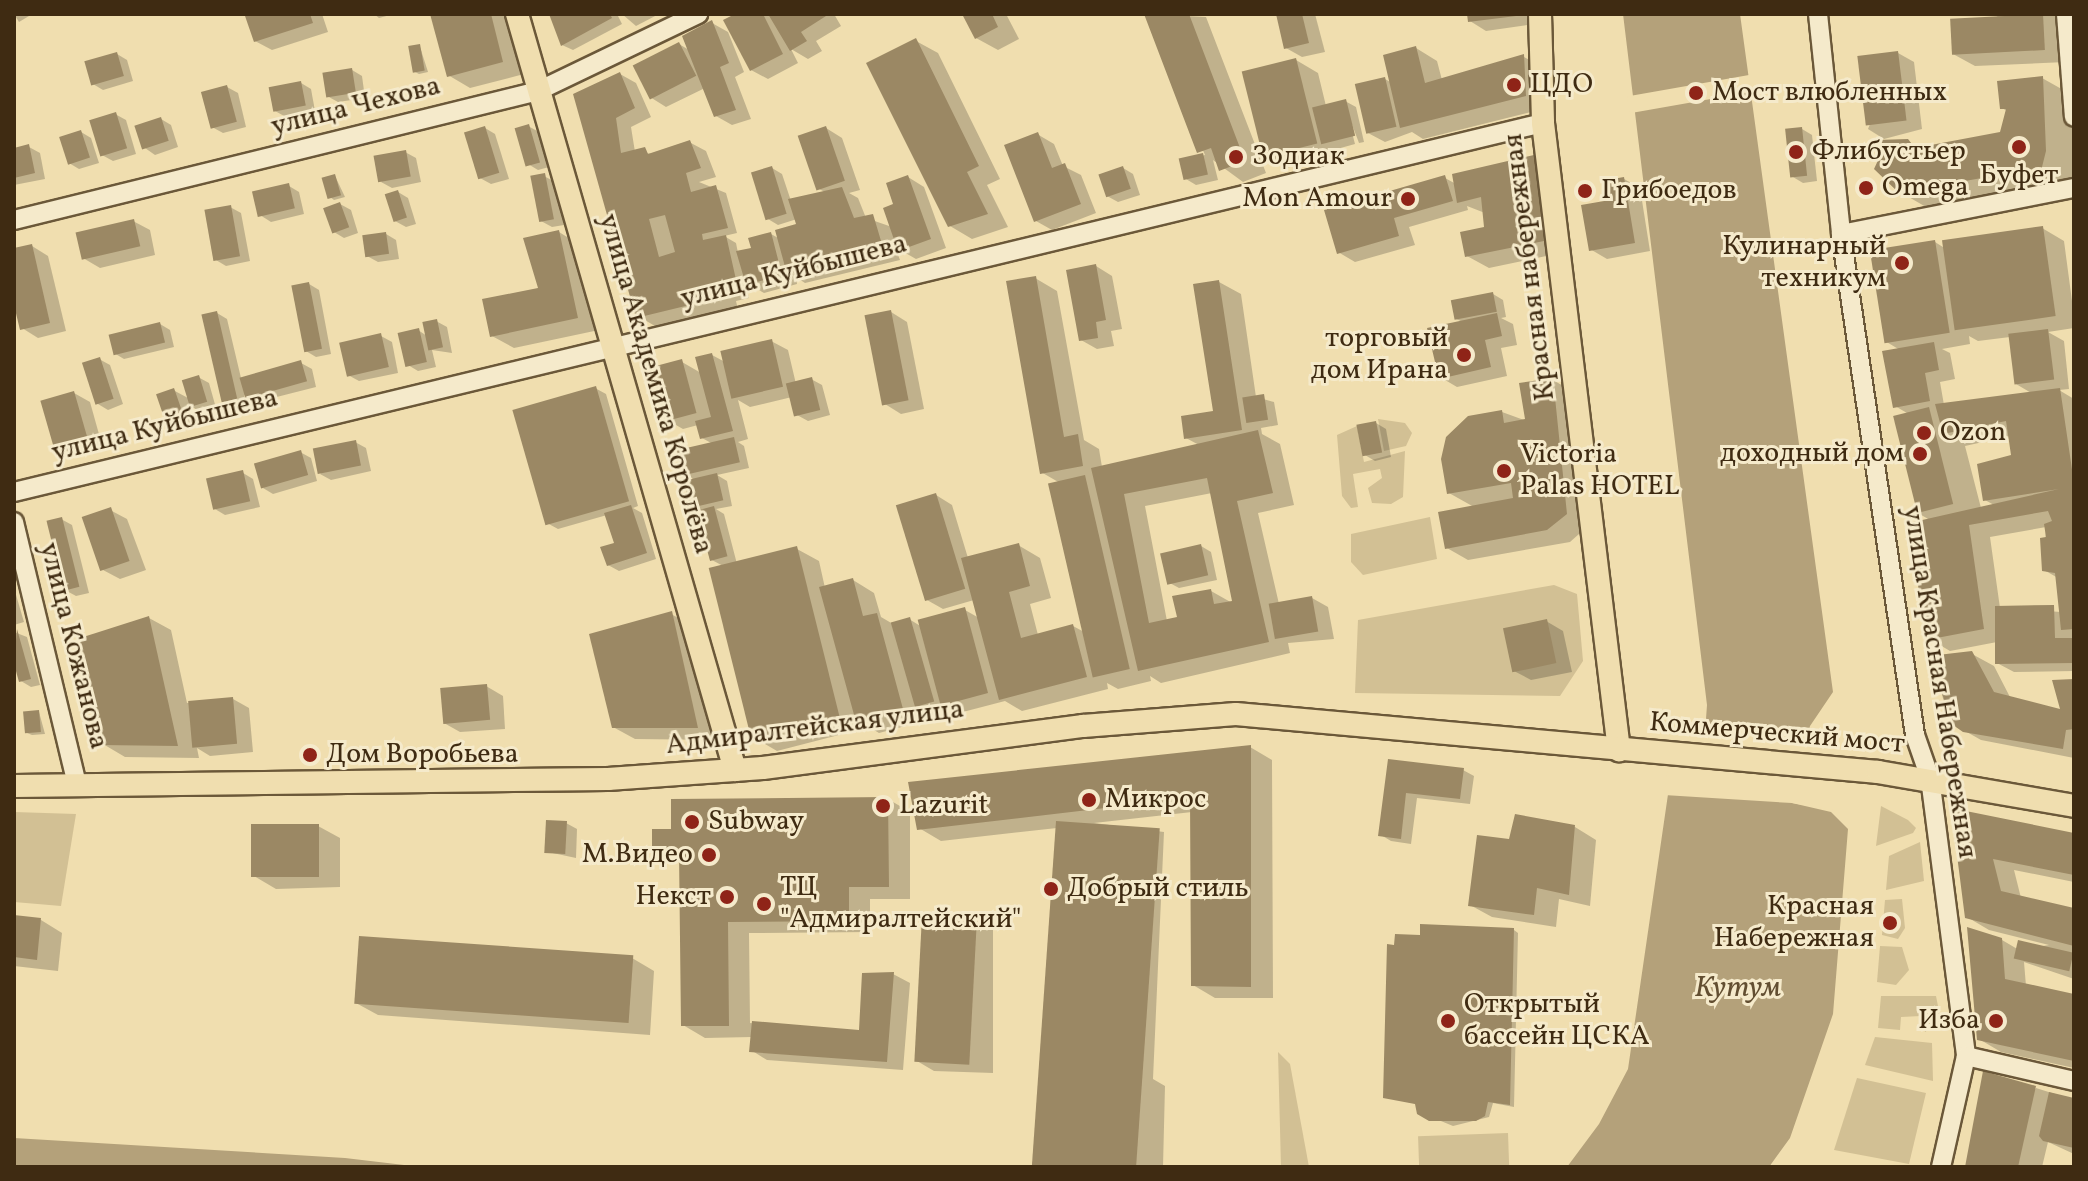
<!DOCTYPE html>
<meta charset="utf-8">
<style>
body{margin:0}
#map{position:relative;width:2088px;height:1181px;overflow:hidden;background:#f0deaf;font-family:Vollkorn,serif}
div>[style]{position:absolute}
.green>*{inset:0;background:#d2c094;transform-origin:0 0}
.water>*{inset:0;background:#b4a17a}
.pier>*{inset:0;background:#f0deaf;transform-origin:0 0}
.shadow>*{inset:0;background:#0003}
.building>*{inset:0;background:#9b8864;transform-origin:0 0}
.roads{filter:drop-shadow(2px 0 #6b5839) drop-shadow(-2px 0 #6b5839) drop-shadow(0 2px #6b5839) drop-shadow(0 -2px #6b5839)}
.minor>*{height:18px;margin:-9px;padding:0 9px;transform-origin:9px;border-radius:9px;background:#f5eacb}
.major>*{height:22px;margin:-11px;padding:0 11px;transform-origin:11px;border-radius:11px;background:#f0deaf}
.dots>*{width:22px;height:22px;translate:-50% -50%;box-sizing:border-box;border:4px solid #f5eacb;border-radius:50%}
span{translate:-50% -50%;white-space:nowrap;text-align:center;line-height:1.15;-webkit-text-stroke:6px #f5eacb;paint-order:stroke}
.poi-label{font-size:28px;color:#3f2b12}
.left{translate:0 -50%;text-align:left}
.right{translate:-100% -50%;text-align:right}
.street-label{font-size:28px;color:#3f2b12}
.water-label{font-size:30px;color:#624e31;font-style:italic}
.frame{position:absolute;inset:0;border:16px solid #3f2b12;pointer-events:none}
</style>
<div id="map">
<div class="green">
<i style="clip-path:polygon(1378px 419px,1405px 423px,1412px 433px,1406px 446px,1384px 451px)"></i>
<i style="clip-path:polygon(1357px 426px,1364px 462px,1405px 451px,1403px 497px,1391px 504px,1372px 503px,1368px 488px,1382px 478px,1380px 469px,1353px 474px,1358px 507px,1351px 508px,1342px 496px,1337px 435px)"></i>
<i style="clip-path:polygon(1430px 517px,1437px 559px,1363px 575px,1351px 562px,1351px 534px)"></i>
<i style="clip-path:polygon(1554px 585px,1577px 594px,1583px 661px,1560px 696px,1355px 693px,1358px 620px)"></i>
<i style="clip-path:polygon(1881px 806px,1908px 820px,1916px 828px,1913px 833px,1876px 846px)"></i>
<i style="clip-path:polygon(14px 812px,76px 814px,61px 906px,14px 902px)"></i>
<i style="clip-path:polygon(1920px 842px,1924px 881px,1886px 890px,1889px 856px)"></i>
<i style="clip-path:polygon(1902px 899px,1905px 928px,1898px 939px,1882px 935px,1885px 900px)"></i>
<i style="clip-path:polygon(1880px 946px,1902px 947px,1909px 970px,1896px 985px,1877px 982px)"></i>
<i style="clip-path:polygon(1881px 996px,1936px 996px,1941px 1021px,1925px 1032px,1921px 1016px,1901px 1017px,1900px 1030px,1878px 1028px)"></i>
<i style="clip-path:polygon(1875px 1037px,1932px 1043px,1933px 1081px,1865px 1065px)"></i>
<i style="clip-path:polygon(1278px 1052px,1290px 1064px,1309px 1167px,1281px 1167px)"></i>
<i style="clip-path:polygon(1857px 1078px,1926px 1093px,1909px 1164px,1834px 1150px)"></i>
<i style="left:1508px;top:1133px;width:34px;height:90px;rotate:88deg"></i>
</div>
<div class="water">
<i style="clip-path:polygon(1623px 14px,1740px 14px,1833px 692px,1810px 726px,1792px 803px,1831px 812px,1848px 829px,1833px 1014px,1790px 1138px,1769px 1167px,1567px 1167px,1599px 1124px,1628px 1069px,1673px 760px,1703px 760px,1707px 705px)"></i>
<i style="clip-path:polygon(14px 1138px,345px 1158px,421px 1167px,14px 1167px)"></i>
</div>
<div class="pier">
<i style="left:1749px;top:75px;width:17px;height:124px;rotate:80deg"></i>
<i style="clip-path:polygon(1701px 725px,1813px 732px,1797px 800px,1837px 811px,1792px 803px,1664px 795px,1669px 759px,1700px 757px)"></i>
</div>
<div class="shadow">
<i style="clip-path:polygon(14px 14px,28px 14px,29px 16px,19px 22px)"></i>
<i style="clip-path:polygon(258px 14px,322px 14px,328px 32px,272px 50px,255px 41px,248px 17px)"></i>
<i style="clip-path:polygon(374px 14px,394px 14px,379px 18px)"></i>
<i style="clip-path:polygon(432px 14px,508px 14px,524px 74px,470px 88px,448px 75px)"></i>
<i style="clip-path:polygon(552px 14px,617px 14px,622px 24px,573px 50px,562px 45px)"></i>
<i style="clip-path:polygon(622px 14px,659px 14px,636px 26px)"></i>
<i style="clip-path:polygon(739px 14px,834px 14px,841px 26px,816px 41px,822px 51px,808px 59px,791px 49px,798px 63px,768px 79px,751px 70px)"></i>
<i style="clip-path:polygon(964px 14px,1006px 14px,1019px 39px,998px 50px,976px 38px)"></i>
<i style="clip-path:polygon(1146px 14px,1206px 17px,1266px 173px,1243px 182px,1213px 160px,1218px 180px,1196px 185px,1186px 179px,1181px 161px,1205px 155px)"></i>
<i style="clip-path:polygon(1278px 14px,1315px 14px,1325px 52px,1302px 57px,1286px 48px)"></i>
<i style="clip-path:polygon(1469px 14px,1534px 14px,1534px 24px,1486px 31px,1470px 21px)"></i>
<i style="clip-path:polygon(2000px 14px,2064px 14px,2066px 62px,1975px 66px,1953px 54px)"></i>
<i style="clip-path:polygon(712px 23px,728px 32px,744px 72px,735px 77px,751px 119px,732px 125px,716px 116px,705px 88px,666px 107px,650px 97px,679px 44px,689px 50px)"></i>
<i style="clip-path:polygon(916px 41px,938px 53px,1000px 179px,987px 185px,1008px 227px,972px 239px,950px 226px)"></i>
<i style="clip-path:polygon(420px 47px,428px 72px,419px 74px,415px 72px)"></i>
<i style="clip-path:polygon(1416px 48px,1437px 61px,1442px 80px,1524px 57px,1546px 69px,1547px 108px,1423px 139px,1412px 132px,1385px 142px,1368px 133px,1385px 79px,1392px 83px)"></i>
<i style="clip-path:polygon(1898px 53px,1914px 62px,1922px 129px,1884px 139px,1868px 129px)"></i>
<i style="clip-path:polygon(117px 54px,127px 60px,133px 81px,103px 90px,93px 84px)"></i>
<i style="clip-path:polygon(1296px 60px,1318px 73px,1326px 106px,1345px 101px,1356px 107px,1364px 142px,1359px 143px,1345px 106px,1355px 144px,1337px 149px,1338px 155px,1286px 168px,1264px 155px)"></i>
<i style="clip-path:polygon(352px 70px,362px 76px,365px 98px,338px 102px,327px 96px)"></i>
<i style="clip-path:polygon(620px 74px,636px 83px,651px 117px,631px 127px,635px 152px,653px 154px,689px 142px,706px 151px,716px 177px,699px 182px,726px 193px,737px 233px,724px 236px,736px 243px,738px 253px,753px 249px,771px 234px,780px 239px,799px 225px,797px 219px,778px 225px,768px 219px,772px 168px,782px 174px,791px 201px,825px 192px,819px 189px,826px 128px,842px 138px,860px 190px,849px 193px,858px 198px,866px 218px,892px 227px,908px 177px,924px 187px,946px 248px,916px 259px,895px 247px,900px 260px,805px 283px,796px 277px,797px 284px,764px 293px,745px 282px,749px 298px,736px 301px,738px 310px,660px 329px,638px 316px,606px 196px)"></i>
<i style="clip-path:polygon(2042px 78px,2074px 96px,2074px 185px,1933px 211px,1900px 192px,1907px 141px,1921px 149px,2002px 133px,2007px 111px,2002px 108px)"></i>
<i style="clip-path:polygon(301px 83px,311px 89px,315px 111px,286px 117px,275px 111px)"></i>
<i style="clip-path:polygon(227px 87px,238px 93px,246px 127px,223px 133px,212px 127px)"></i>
<i style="clip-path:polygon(115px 114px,126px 120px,136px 154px,113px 161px,102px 155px)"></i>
<i style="clip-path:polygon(161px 119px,171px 125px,178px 147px,155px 155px,145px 148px)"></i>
<i style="clip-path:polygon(528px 126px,539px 132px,549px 167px,538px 170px,528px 164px)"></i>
<i style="clip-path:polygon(485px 128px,495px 134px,509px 179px,491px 184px,480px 178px)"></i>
<i style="clip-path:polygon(1802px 129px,1812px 135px,1817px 181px,1803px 183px,1793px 177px)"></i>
<i style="clip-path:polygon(81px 132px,91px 138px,99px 163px,79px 169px,69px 163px)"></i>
<i style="clip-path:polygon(1037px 134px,1054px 144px,1063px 166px,1081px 175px,1096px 213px,1052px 230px,1036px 221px)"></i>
<i style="clip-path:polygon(29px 147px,40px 153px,45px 179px,14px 185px,14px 150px)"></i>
<i style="clip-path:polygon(405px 152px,416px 158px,421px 182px,392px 188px,381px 182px)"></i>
<i style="clip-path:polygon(1533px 157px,1555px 169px,1565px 252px,1489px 268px,1467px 256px,1487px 228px,1485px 213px,1467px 206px,1468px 210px,1409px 227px,1415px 245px,1355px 262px,1338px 252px,1445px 178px,1456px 184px)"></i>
<i style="clip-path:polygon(1123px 168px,1133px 174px,1140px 195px,1118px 202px,1107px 196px)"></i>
<i style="clip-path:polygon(335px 176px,345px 197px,334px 200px,330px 197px)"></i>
<i style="clip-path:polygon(544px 176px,555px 182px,564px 225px,552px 227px,541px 221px)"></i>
<i style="clip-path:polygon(1624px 179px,1640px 188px,1650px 251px,1607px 259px,1590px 249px)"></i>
<i style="clip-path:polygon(289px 186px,299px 192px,304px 214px,271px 222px,260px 215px)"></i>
<i style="clip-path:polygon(398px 192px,408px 198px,416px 224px,406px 227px,395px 221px)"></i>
<i style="clip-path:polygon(340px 204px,351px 210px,358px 233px,344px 238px,334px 232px)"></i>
<i style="clip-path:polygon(230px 207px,241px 213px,250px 261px,226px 266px,216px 260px)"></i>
<i style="clip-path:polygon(133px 221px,150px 230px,155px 255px,100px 268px,83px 258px)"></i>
<i style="clip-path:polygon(evenodd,2042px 228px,2064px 241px,2074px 316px,2074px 328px,2048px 332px,2064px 341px,2069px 389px,2059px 390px,2074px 399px,2074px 671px,2014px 672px,1997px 663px,1997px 642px,1950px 651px,1928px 638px,1930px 520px,1916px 512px,1907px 413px,1895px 406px,1900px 350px,1885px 341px,1935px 242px,1946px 249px,2042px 228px,1969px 336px,1978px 341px,2010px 337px,2016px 384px,2033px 394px,1944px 405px,1940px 382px,1955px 379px,1950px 353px,1942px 349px,1970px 344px,1969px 336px,2042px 228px,2010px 436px,2013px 457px,1985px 500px,1994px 505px,1981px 508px,1965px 446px,2010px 436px,2042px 228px,2046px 527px,2044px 570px,2058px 578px,2061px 612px,2000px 608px,1990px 537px,2046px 527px)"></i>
<i style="clip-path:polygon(559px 232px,580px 245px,599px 330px,514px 348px,492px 336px,541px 290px)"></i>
<i style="clip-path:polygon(386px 234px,396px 240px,399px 259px,378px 262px,367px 256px)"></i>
<i style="clip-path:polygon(32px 246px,48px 256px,66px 331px,38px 338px,22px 328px,14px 296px,14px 250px)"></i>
<i style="clip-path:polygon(1096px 266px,1112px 276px,1122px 329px,1111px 331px,1114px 346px,1097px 349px,1081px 340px)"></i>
<i style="clip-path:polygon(evenodd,1035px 278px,1057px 291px,1084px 440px,1099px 449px,1102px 467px,1199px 445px,1186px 438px,1216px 413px,1219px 282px,1241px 294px,1256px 397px,1274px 402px,1278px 425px,1261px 428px,1262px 434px,1280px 444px,1294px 505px,1258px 513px,1279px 604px,1312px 598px,1328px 607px,1334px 639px,1288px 643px,1290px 653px,1161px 683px,1150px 676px,1151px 681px,1118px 689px,1107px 683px,1108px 689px,1022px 711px,1005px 701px,959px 713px,948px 707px,933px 715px,920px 708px,924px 721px,879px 733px,861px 722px,862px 729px,777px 751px,755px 738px,725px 567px,710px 559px,698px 509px,692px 506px,695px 480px,685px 474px,713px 444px,702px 438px,698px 425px,683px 429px,667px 420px,682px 362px,701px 373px,712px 355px,725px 362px,771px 341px,788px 350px,796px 384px,811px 379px,822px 385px,830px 415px,808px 421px,797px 415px,792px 397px,750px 407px,738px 400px,748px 439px,738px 442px,744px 446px,749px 468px,717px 475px,727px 481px,732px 506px,716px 509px,724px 514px,737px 564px,797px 549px,819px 561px,825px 588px,853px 580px,874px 593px,881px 617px,893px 624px,909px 619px,922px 627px,965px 610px,979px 618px,974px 600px,943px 609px,927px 600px,936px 495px,952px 505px,968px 558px,1018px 545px,1040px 558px,1051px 598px,1030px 604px,1038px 635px,1073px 626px,1086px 633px,1060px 483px,1041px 472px,1035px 278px,1212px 493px,1234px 604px,1211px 591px,1179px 619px,1167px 621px,1145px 506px,1212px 493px)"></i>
<i style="clip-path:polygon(309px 284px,319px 290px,331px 354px,316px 357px,306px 351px)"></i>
<i style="clip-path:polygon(1493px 294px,1503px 300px,1506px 317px,1501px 318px,1513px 324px,1517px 345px,1501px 348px,1507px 376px,1457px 387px,1440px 377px,1463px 322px,1456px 319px)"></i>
<i style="clip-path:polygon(891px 312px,907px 322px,924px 409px,901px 414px,885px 404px)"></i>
<i style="clip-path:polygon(217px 313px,227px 319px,241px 378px,301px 363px,312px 369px,316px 387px,257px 402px,244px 395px,247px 404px,234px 407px,224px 401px)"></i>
<i style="clip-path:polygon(436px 321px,447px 327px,452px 353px,432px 350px,436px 367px,418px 371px,408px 365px,418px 330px,427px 336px)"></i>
<i style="clip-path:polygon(160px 324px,170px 330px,174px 347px,124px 359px,114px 353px)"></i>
<i style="clip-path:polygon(381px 336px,392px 342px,398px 373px,359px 381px,348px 375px)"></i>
<i style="clip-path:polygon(99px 359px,110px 365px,123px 404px,108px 410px,98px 404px)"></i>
<i style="clip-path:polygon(198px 377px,209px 383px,216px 408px,201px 412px,187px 404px,194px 423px,179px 428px,168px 422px,173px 390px,188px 398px)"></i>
<i style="clip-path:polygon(1553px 380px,1575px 393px,1588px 526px,1570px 542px,1468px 560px,1447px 548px,1474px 507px,1449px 493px,1502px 412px,1527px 421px)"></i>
<i style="clip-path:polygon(595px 388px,606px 394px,638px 506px,633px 508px,642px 513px,656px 559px,619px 571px,608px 565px,616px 544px,607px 515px,558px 529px,547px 523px)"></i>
<i style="clip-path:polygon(74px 393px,90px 402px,102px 445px,71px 454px,55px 444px)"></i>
<i style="clip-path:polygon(1376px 423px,1386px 429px,1391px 457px,1375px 461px,1365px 455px)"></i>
<i style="clip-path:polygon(355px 442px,366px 448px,371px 471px,331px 480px,320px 474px)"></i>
<i style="clip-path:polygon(300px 452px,311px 458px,317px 481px,273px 494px,263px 488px)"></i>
<i style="clip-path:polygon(243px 473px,253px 479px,260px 507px,225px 515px,215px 509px)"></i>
<i style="clip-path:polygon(110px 510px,127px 519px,146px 570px,120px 579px,103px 570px)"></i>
<i style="clip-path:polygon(61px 519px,72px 525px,89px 593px,76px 596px,65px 590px)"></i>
<i style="clip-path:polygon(1201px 546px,1211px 552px,1217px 580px,1179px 588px,1168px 582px)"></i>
<i style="clip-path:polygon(14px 588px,24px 622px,14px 625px)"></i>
<i style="clip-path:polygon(671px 614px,693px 626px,718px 740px,635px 739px,613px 727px)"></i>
<i style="clip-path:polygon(149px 618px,171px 630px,187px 703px,233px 699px,249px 708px,253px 752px,210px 756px,197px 748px,199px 758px,125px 757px,103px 744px)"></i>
<i style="clip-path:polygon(1546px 621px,1563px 631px,1572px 672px,1531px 680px,1514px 671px)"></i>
<i style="clip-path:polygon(14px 632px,27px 637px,40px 685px,31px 687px,21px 681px)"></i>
<i style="clip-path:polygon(1972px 654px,1994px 666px,2011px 699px,2063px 712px,2074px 681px,2074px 758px,1981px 740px,1958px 727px,1945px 706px,1932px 657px)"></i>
<i style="clip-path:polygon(486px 686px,503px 696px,505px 729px,460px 732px,444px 723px)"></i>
<i style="clip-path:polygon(39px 712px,45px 734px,32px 735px,27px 733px)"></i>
<i style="clip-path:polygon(1250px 747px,1272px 760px,1273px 998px,1215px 998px,1193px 985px,1192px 812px,1094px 823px,1164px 832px,1153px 1079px,1165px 1086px,1163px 1167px,1037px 1167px,1057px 828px,941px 841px,919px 828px)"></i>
<i style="clip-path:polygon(1390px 761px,1463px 770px,1474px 776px,1470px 804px,1417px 798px,1411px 844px,1391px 841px,1381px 835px)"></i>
<i style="clip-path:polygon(888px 799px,910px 812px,910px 899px,870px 899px,870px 932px,749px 933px,750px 1023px,861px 1032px,893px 974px,910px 983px,903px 1070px,767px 1060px,751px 1050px,752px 1037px,705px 1038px,683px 1025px,682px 864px,654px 851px,673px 831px)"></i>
<i style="clip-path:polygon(1953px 811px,2074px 835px,2074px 882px,2014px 870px,2021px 898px,2074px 910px,2074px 979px,2024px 962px,2026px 986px,2074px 997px,2074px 1068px,2001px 1052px,1979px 1039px,2002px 940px,2019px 950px,2049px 945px,1989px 930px,1967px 917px)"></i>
<i style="clip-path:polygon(566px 823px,577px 829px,576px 858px,548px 852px)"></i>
<i style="clip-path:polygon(318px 826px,340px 838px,340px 887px,276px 889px,254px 876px)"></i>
<i style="clip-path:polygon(1575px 827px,1596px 840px,1590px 906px,1559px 899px,1556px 927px,1492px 917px,1470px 905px,1511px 841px)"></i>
<i style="clip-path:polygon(14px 917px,41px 920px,62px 933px,58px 971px,14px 966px)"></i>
<i style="clip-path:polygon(977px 921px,993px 930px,993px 1073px,934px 1071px,917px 1061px)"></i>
<i style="clip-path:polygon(1514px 930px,1518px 933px,1514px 1107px,1493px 1103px,1489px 1117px,1453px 1126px,1419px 1112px,1417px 1104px,1385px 1097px,1422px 937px)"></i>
<i style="clip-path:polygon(632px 958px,654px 971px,650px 1035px,378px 1015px,356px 1003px)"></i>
<i style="clip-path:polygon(2036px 1088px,2074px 1100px,2074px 1154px,2048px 1142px,2042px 1167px,1967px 1167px)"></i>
</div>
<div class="building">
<i style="clip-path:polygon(310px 14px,313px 23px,254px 42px,245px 16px)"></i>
<i style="clip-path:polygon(430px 14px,491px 14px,503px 62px,447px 77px)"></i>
<i style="clip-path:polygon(549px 14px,610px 14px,612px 18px,561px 46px)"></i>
<i style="clip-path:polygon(735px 14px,763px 14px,783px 54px,750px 71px,723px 20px)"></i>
<i style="clip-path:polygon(768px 14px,825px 14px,826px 16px,801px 32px,807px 41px,790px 51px)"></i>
<i style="clip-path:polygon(962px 14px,992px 14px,998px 27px,975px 39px)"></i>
<i style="clip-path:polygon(1144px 14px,1189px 14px,1245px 161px,1219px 171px,1211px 148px,1197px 153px)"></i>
<i style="clip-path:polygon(1276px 14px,1302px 14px,1309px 43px,1284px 49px)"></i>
<i style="clip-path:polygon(1467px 14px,1516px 14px,1516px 16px,1468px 22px)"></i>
<i style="left:2043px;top:14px;width:36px;height:93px;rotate:87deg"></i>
<i style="clip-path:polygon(712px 20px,729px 63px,720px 67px,736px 110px,714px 117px,682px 36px)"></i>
<i style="clip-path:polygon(916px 38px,979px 166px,967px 172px,988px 214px,948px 227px,866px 63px)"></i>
<i style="left:679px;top:42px;width:38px;height:52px;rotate:63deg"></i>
<i style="left:420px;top:44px;width:27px;height:12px;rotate:80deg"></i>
<i style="clip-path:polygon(1416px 46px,1425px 83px,1524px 54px,1526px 96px,1400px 128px,1383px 55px)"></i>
<i style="left:1898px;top:51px;width:70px;height:41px;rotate:83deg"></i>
<i style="left:117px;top:52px;width:25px;height:34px;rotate:74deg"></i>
<i style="left:1296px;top:58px;width:88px;height:56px;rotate:76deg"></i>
<i style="left:352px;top:68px;width:25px;height:30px;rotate:81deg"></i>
<i style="clip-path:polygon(evenodd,620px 72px,635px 108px,616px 118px,621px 153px,645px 147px,648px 154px,690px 140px,701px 168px,686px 173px,691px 192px,716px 185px,728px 228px,702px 234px,703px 240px,726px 235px,739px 293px,636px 318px,573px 94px,620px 72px,665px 215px,675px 252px,659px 257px,649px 219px,665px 215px)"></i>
<i style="clip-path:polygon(2043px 76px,2046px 151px,2042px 167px,1899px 193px,1874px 169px,1880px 156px,1877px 140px,1908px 139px,1915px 148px,2000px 132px,2006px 109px,2000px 109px,1997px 81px)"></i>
<i style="left:1385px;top:77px;width:51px;height:31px;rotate:77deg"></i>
<i style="left:301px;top:81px;width:25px;height:33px;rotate:79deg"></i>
<i style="left:227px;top:85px;width:38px;height:27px;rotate:75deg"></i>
<i style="left:1346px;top:99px;width:38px;height:35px;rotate:76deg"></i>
<i style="left:116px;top:112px;width:38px;height:28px;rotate:73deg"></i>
<i style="left:161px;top:117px;width:25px;height:28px;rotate:72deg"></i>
<i style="left:529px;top:124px;width:40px;height:15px;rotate:74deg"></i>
<i style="left:485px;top:126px;width:49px;height:22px;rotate:73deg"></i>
<i style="left:826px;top:126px;width:58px;height:30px;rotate:71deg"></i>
<i style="left:1802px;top:127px;width:49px;height:17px;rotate:84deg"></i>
<i style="left:81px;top:130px;width:29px;height:23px;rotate:72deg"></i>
<i style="clip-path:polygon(1038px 132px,1052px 168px,1065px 163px,1081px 204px,1034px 222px,1004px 145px)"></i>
<i style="clip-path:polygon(29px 144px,35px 173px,14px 178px,14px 148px)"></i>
<i style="left:406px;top:150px;width:27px;height:33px;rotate:80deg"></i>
<i style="left:1203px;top:153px;width:22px;height:25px;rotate:77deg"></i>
<i style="clip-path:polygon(1534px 155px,1544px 241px,1465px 257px,1460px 232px,1484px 227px,1481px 197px,1457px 203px,1452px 174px)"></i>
<i style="left:772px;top:166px;width:50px;height:22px;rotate:73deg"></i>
<i style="left:1123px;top:166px;width:24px;height:26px;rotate:71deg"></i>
<i style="left:545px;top:173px;width:47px;height:15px;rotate:79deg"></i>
<i style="left:335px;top:174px;width:22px;height:14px;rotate:74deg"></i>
<i style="clip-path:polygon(908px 175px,931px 239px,898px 251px,883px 208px,893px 204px,886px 183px)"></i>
<i style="clip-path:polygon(1445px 175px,1453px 201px,1394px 218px,1399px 236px,1337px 254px,1324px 210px)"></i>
<i style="clip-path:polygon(1624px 177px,1635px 243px,1589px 251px,1581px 205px,1610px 200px,1607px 180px)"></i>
<i style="left:289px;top:183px;width:26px;height:38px;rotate:77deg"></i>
<i style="clip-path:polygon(842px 187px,854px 218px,873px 214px,884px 251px,787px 274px,775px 230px,796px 224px,788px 199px)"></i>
<i style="left:398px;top:190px;width:29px;height:14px;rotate:72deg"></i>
<i style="left:340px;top:202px;width:27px;height:18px;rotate:70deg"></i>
<i style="left:231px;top:205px;width:52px;height:27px;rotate:80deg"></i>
<i style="left:134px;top:219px;width:28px;height:60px;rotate:77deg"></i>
<i style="left:2043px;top:226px;width:91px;height:102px;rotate:82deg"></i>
<i style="clip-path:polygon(559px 230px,578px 318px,490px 337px,482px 299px,538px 288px,523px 238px)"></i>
<i style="left:386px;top:232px;width:22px;height:24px;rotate:82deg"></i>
<i style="clip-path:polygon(771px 232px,782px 275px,746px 285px,736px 251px,751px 248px,748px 238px)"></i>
<i style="left:1935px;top:240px;width:94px;height:66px;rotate:81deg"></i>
<i style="clip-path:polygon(32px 244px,50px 323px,20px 330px,14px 305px,14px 248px)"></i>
<i style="clip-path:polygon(1096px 264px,1106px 320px,1096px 322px,1098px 338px,1079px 341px,1066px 270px)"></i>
<i style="clip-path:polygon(1036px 276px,1064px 437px,1078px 434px,1083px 466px,1040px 474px,1006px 281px)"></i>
<i style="clip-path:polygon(1219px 280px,1242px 430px,1184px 439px,1181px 416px,1213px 411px,1193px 284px)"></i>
<i style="left:309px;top:282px;width:68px;height:18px;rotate:79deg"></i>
<i style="left:1493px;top:292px;width:20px;height:43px;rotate:79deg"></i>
<i style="left:891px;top:310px;width:92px;height:27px;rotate:79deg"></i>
<i style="left:217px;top:311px;width:90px;height:16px;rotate:77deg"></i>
<i style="clip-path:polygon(1497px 313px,1502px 336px,1485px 340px,1491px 367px,1439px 379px,1427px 328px)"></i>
<i style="left:437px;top:319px;width:29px;height:15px;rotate:78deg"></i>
<i style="left:160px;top:322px;width:21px;height:53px;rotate:76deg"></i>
<i style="left:419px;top:328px;width:35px;height:22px;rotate:77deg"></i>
<i style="left:2048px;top:329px;width:51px;height:40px;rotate:83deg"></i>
<i style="left:381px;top:333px;width:35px;height:43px;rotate:77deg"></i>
<i style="left:772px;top:339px;width:49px;height:53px;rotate:77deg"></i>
<i style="clip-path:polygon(1934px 342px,1939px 370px,1925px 373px,1930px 401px,1893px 408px,1882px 351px)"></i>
<i style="clip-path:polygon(712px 353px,733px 431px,700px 439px,695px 421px,711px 417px,695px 357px)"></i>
<i style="left:100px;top:357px;width:44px;height:19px;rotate:72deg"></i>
<i style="left:682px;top:359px;width:56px;height:32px;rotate:75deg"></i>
<i style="left:301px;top:360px;width:22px;height:64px;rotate:74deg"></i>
<i style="left:199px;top:375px;width:28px;height:18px;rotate:73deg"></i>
<i style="left:812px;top:377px;width:34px;height:27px;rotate:76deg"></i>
<i style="clip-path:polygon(1553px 378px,1567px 514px,1547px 530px,1445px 549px,1438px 512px,1513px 498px,1511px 483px,1447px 494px,1441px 459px,1446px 437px,1468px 416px,1502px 410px,1504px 423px,1525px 419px,1519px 383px)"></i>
<i style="left:596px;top:386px;width:120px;height:87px;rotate:74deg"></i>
<i style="left:174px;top:388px;width:31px;height:19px;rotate:71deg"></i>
<i style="clip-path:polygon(2060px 388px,2074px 483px,2074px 629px,2061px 630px,2055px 573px,2042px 571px,2040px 538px,2046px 537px,2044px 524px,2052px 521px,2048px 511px,1969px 525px,1984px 629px,1926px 640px,1909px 523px,2059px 489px,1983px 501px,1977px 464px,2011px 455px,2006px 421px,1943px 434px,1935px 404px)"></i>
<i style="left:74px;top:391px;width:47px;height:35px;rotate:74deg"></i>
<i style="left:1264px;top:394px;width:26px;height:22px;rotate:81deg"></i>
<i style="left:1929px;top:407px;width:100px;height:37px;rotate:76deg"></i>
<i style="left:1376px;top:421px;width:32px;height:20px;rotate:79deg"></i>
<i style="clip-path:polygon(evenodd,1258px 430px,1273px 493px,1237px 501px,1269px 642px,1138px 671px,1091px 468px,1258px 430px,1207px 478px,1232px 601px,1214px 604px,1211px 589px,1172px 596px,1177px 617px,1149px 623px,1124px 494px,1207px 478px)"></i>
<i style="left:734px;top:437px;width:26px;height:59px;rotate:77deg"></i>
<i style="left:356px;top:440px;width:26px;height:44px;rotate:79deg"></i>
<i style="left:301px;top:450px;width:26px;height:49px;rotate:74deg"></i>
<i style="left:243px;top:470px;width:32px;height:38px;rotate:77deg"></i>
<i style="left:717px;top:473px;width:28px;height:34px;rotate:77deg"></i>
<i style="left:1085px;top:475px;width:199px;height:38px;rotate:77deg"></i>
<i style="left:936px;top:493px;width:100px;height:42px;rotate:73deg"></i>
<i style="clip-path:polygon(631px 505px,647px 553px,607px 566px,600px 547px,614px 543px,604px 513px)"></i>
<i style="left:714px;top:506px;width:52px;height:18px;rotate:75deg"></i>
<i style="left:111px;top:507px;width:57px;height:31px;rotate:71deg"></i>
<i style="left:62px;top:517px;width:72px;height:16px;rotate:76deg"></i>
<i style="clip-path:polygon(1019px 543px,1030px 586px,1009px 592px,1021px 638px,1073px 624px,1087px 677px,999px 700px,961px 558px)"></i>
<i style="left:1201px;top:544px;width:32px;height:42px;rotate:77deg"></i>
<i style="left:797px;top:546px;width:177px;height:91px;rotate:76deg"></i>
<i style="clip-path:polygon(853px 578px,863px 616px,877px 613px,903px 709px,856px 722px,819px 587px)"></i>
<i style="left:1312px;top:596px;width:36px;height:44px;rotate:80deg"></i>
<i style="clip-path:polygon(2054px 605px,2055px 638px,2074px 638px,2074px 663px,1995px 664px,1995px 606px)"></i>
<i style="left:965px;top:607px;width:89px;height:49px;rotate:75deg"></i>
<i style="clip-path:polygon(672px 611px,698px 728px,612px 728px,589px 634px)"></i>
<i style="clip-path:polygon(149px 616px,178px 746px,101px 745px,77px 639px)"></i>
<i style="left:910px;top:617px;width:88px;height:20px;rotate:74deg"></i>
<i style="left:1547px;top:619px;width:45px;height:45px;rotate:78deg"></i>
<i style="clip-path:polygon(17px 629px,31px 679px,19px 682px,14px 664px)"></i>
<i style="clip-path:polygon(1972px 651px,1994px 692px,2060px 709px,2052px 680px,2074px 679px,2074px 729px,2066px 730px,2063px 749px,1963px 732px,1953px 725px,1929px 656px)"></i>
<i style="left:487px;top:684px;width:36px;height:47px;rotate:85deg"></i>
<i style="left:233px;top:697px;width:47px;height:45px;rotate:85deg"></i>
<i style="left:39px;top:710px;width:22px;height:16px;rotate:85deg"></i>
<i style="clip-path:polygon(1251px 745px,1251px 987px,1191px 986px,1190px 798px,917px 830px,908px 782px)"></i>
<i style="clip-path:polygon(1388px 759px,1464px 768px,1460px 799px,1406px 793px,1401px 839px,1378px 836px)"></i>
<i style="clip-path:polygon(888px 797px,889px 887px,849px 887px,849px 921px,728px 922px,729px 1026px,681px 1026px,679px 852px,652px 852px,652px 829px,671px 829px,671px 799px)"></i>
<i style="clip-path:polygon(1951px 808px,2074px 833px,2074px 875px,1993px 859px,2001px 891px,2074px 908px,2074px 946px,1965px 918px)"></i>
<i style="clip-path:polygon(1515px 814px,1575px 825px,1569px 895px,1537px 888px,1534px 915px,1468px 906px,1477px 835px,1509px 839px)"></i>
<i style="left:546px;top:820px;width:21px;height:33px;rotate:3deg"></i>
<i style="left:1056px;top:821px;width:104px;height:347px;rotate:4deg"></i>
<i style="left:251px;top:824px;width:68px;height:53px"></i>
<i style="clip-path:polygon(14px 915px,41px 918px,37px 960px,14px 957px)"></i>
<i style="left:922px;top:916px;width:55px;height:146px;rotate:3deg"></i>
<i style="clip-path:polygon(1420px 924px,1514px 928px,1510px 1105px,1488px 1102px,1485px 1116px,1476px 1121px,1429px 1121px,1417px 1114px,1415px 1104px,1383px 1098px,1387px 944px,1394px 945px,1395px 934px,1420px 935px)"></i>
<i style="clip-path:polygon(1967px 927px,2002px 938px,2005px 979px,2074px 994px,2074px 1061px,1977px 1040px)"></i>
<i style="left:359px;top:936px;width:275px;height:68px;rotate:4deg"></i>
<i style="left:2018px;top:940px;width:57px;height:19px;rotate:13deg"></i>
<i style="clip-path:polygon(894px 972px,887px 1062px,749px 1052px,752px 1021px,859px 1030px,862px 973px)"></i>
<i style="clip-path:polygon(1983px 1071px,2036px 1086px,2018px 1167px,1965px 1167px)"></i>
<i style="clip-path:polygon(2049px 1092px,2074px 1098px,2074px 1148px,2043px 1141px,2039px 1136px)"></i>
</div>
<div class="roads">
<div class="minor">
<i style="left:1818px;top:14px;width:221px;rotate:84deg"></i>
<i style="left:1841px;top:234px;width:506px;rotate:81.6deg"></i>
<i style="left:1915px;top:735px;width:46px;rotate:70.8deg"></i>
<i style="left:1930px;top:778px;width:280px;rotate:82.6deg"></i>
<i style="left:1966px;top:1056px;width:114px;rotate:102.7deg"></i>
<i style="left:2066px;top:14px;width:103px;rotate:85.6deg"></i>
<i style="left:14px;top:220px;width:540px;rotate:-13.83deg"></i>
<i style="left:538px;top:91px;width:178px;rotate:-25.7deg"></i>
<i style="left:1841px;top:234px;width:237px;rotate:-11.2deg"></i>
<i style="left:14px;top:492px;width:1573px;rotate:-13.57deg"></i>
<i style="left:14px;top:522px;width:269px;rotate:76.5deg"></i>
<i style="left:1966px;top:1056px;width:111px;rotate:13deg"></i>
</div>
<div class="major">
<i style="left:517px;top:14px;width:787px;rotate:73.91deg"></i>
<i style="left:1540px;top:14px;width:109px;rotate:88.4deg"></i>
<i style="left:1543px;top:123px;width:632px;rotate:83.09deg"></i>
<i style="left:14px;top:786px;width:594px;rotate:-0.68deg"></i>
<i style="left:608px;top:779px;width:155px;rotate:-4.1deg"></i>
<i style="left:763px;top:768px;width:323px;rotate:-7.5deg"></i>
<i style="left:1083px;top:726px;width:153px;rotate:-4.5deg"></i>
<i style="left:1236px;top:714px;width:645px;rotate:5.16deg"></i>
<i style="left:1878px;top:772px;width:199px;rotate:9.8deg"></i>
</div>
</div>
<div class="dots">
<i style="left:1514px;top:85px;background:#8f2418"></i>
<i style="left:1696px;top:93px;background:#8f2418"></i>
<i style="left:2019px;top:147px;background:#8f2418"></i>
<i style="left:1796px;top:152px;background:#8f2418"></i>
<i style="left:1236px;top:157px;background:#8f2418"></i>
<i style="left:1866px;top:188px;background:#8f2418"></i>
<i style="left:1585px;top:191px;background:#8f2418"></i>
<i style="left:1408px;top:199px;background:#8f2418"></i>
<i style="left:1902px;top:263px;background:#8f2418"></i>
<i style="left:1464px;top:355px;background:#8f2418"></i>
<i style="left:1924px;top:433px;background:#8f2418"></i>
<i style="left:1920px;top:454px;background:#8f2418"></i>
<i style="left:1504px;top:471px;background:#8f2418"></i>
<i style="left:310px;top:755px;background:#8f2418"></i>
<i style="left:1089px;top:800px;background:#8f2418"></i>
<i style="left:883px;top:806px;background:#8f2418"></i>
<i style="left:692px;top:822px;background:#8f2418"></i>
<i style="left:709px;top:855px;background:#8f2418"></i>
<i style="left:1051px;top:889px;background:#8f2418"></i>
<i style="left:727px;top:897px;background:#8f2418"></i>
<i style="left:764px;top:904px;background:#8f2418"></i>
<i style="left:1890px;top:923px;background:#8f2418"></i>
<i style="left:1448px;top:1021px;background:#8f2418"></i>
<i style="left:1996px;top:1021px;background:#8f2418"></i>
</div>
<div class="poi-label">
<span class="left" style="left:1530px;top:85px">ЦДО</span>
<span class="left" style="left:1712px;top:93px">Мост влюбленных</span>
<span class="left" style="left:1812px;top:152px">Флибустьер</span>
<span class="left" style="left:1252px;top:157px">Зодиак</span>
<span style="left:2019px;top:176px">Буфет</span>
<span class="left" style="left:1882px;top:188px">Omega</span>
<span class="left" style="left:1601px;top:191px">Грибоедов</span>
<span class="right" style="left:1392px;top:199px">Mon Amour</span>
<span class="right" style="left:1886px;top:263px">Кулинарный<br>техникум</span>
<span class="right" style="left:1448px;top:355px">торговый<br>дом Ирана</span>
<span class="left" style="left:1940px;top:433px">Ozon</span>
<span class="right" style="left:1904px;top:454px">доходный дом</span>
<span class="left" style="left:1520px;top:471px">Victoria<br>Palas HOTEL</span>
<span class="left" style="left:326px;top:755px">Дом Воробьева</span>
<span class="left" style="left:1105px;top:800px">Микрос</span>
<span class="left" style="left:899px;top:806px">Lazurit</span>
<span class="left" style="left:708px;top:822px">Subway</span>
<span class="right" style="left:693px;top:855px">М.Видео</span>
<span class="left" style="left:780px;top:904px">ТЦ<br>"Адмиралтейский"</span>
<span class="left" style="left:1067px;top:889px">Добрый стиль</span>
<span class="right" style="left:711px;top:897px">Некст</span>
<span class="right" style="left:1874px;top:923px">Красная<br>Набережная</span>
<span class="left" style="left:1464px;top:1021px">Открытый<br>бассейн ЦСКА</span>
<span class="right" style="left:1980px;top:1021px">Изба</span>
</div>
<div class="street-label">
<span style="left:356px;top:107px;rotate:-14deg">улица Чехова</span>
<span style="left:1530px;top:267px;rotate:-97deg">Красная набережная</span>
<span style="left:794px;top:272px;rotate:-14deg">улица Куйбышева</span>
<span style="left:655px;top:384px;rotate:74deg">улица Академика Королёва</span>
<span style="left:165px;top:426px;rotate:-14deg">улица Куйбышева</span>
<span style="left:73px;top:646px;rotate:76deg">улица Кожанова</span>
<span style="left:1939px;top:682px;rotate:81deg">улица Красная Набережная</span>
<span style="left:815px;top:728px;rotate:-7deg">Адмиралтейская улица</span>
<span style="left:1777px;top:734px;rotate:5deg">Коммерческий мост</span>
</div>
<div class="water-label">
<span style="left:1738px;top:988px">Кутум</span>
</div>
<div class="frame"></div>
</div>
